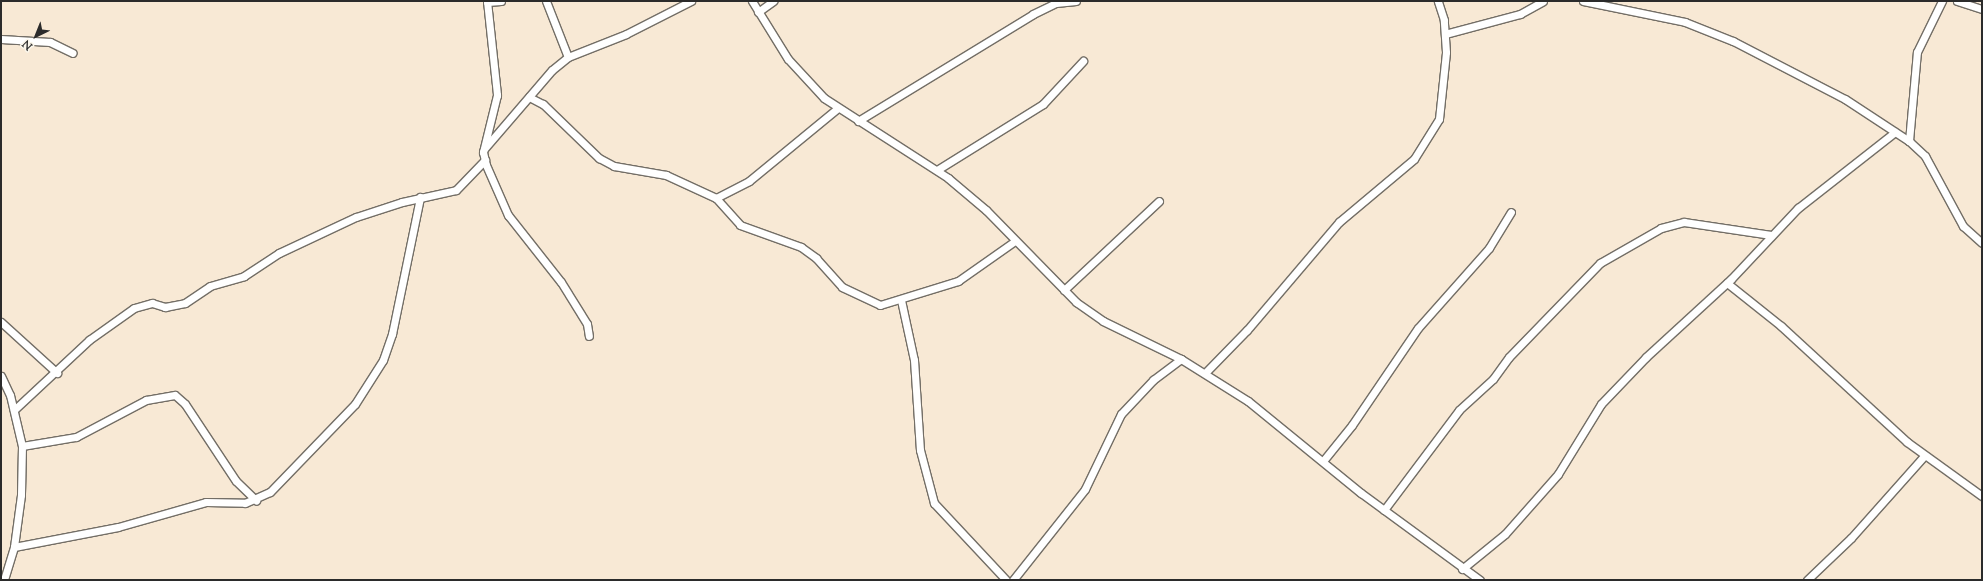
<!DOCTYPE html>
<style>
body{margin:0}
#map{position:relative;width:1983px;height:581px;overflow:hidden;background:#f8e9d5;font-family:"Sorts Mill Goudy",serif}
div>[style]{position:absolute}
.roads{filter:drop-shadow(1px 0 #736e66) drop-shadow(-1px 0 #736e66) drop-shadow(0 1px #736e66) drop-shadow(0 -1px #736e66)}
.minor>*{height:7px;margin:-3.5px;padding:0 3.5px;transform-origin:3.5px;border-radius:3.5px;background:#fff}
span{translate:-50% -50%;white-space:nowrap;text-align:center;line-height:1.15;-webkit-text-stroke:3px #fbf7ec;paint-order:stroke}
.frame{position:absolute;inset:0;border:2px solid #2b2b2b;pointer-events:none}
.north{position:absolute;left:16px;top:16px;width:40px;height:40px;-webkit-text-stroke:3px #fbf7ec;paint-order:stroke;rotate:223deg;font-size:11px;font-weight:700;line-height:16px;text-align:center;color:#2b2b2b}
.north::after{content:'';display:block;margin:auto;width:14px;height:18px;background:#2b2b2b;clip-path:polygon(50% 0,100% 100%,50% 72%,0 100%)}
</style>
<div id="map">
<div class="roads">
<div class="minor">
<i style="left:487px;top:1px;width:95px;rotate:83.9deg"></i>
<i style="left:497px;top:95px;width:59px;rotate:103.8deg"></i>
<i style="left:483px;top:152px;width:13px;rotate:77deg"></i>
<i style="left:486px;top:165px;width:55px;rotate:66.3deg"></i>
<i style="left:508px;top:215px;width:85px;rotate:51.7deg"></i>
<i style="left:561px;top:282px;width:49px;rotate:58.2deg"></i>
<i style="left:587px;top:324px;width:12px;rotate:81deg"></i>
<i style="left:546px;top:1px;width:60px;rotate:68.6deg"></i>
<i style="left:752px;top:1px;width:68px;rotate:58.2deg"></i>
<i style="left:788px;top:59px;width:53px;rotate:47.3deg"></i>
<i style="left:824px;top:98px;width:148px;rotate:32.8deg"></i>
<i style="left:948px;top:178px;width:50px;rotate:40.1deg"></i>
<i style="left:986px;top:210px;width:129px;rotate:45.6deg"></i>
<i style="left:1076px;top:302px;width:33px;rotate:35deg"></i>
<i style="left:1103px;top:321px;width:87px;rotate:26deg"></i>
<i style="left:1181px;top:359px;width:79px;rotate:32.1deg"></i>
<i style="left:1248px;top:401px;width:146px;rotate:39.2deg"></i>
<i style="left:1361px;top:493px;width:147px;rotate:36.2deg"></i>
<i style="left:1583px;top:1px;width:104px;rotate:11.6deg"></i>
<i style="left:1685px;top:22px;width:52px;rotate:21.6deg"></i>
<i style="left:1733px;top:41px;width:126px;rotate:27.4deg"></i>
<i style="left:1845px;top:99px;width:77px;rotate:33.3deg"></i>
<i style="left:1909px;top:141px;width:22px;rotate:43deg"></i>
<i style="left:1925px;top:156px;width:80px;rotate:61.5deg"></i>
<i style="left:1963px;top:226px;width:25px;rotate:42deg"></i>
<i style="left:1957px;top:1px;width:26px;rotate:18deg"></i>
<i style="left:487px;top:2px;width:14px;rotate:-4deg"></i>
<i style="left:758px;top:12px;width:19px;rotate:-36deg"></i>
<i style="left:1445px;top:34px;width:78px;rotate:-14.9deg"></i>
<i style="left:1520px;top:14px;width:26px;rotate:-29deg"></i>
<i style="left:1px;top:39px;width:49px;rotate:3.5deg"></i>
<i style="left:50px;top:42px;width:25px;rotate:26deg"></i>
<i style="left:529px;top:97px;width:16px;rotate:27deg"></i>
<i style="left:543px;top:104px;width:78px;rotate:44deg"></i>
<i style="left:599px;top:158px;width:17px;rotate:28deg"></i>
<i style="left:614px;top:166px;width:53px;rotate:9.8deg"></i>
<i style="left:666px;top:175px;width:55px;rotate:24.7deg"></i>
<i style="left:716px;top:198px;width:37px;rotate:-27deg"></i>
<i style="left:749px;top:181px;width:115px;rotate:-39.4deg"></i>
<i style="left:858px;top:121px;width:205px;rotate:-31.4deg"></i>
<i style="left:1033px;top:14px;width:25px;rotate:-26deg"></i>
<i style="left:1056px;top:3px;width:20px;rotate:-6deg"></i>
<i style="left:1909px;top:141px;width:89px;rotate:-84.9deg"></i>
<i style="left:1917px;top:52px;width:57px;rotate:-63.9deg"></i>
<i style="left:484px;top:149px;width:104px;rotate:-49.3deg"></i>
<i style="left:552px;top:70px;width:21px;rotate:-39deg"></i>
<i style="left:568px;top:57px;width:62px;rotate:-21.6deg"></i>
<i style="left:626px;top:34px;width:73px;rotate:-26.9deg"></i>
<i style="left:937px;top:170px;width:125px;rotate:-31.9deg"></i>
<i style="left:1043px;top:104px;width:59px;rotate:-47.1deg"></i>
<i style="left:716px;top:198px;width:36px;rotate:48deg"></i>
<i style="left:740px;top:225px;width:65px;rotate:19.8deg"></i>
<i style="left:801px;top:247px;width:19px;rotate:36deg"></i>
<i style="left:816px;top:258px;width:39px;rotate:48deg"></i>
<i style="left:842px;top:287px;width:42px;rotate:25.3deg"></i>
<i style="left:880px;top:305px;width:82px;rotate:-17.1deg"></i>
<i style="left:958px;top:281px;width:70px;rotate:-35.1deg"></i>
<i style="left:1727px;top:283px;width:69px;rotate:38.5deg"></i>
<i style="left:1781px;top:326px;width:171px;rotate:42.6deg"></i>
<i style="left:1907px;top:442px;width:92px;rotate:35.8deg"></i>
<i style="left:1064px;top:290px;width:130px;rotate:-43.1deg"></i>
<i style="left:901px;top:300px;width:61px;rotate:77.8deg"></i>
<i style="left:914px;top:360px;width:90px;rotate:86.2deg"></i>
<i style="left:920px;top:450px;width:55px;rotate:75.2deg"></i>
<i style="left:934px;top:503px;width:105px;rotate:46.9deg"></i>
<i style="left:1px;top:322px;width:76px;rotate:42.3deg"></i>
<i style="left:1205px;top:373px;width:60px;rotate:-45.7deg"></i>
<i style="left:1247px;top:330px;width:142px;rotate:-49.6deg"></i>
<i style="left:1339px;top:222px;width:98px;rotate:-40deg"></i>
<i style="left:1414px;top:159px;width:47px;rotate:-58deg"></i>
<i style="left:1439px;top:119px;width:67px;rotate:-84deg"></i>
<i style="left:1446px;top:52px;width:32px;rotate:-94deg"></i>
<i style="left:1444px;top:20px;width:20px;rotate:-108deg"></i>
<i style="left:1px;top:376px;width:21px;rotate:65deg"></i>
<i style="left:10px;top:395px;width:52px;rotate:76.8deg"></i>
<i style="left:22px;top:446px;width:49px;rotate:91.2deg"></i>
<i style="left:21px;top:495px;width:52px;rotate:97.7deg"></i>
<i style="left:14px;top:547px;width:34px;rotate:107deg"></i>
<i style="left:14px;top:410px;width:103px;rotate:-43deg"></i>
<i style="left:89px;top:340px;width:55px;rotate:-35.4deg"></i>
<i style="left:134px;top:308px;width:19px;rotate:-16deg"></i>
<i style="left:152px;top:303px;width:14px;rotate:17deg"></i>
<i style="left:165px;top:307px;width:20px;rotate:-11deg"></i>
<i style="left:185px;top:303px;width:30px;rotate:-34deg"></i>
<i style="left:210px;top:286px;width:35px;rotate:-16deg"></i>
<i style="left:244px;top:276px;width:42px;rotate:-33.3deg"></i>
<i style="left:279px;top:253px;width:85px;rotate:-25.1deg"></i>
<i style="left:356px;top:217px;width:48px;rotate:-18.1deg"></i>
<i style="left:402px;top:202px;width:55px;rotate:-12.5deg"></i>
<i style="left:456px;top:190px;width:42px;rotate:-46deg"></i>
<i style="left:22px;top:446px;width:55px;rotate:-9.5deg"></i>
<i style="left:76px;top:437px;width:79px;rotate:-27.9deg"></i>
<i style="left:146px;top:400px;width:29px;rotate:-10deg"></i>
<i style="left:175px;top:395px;width:13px;rotate:42deg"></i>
<i style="left:185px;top:404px;width:92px;rotate:56.5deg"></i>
<i style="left:236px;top:481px;width:28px;rotate:44deg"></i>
<i style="left:1323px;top:461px;width:46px;rotate:-51.1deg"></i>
<i style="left:1352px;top:425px;width:117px;rotate:-55.8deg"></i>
<i style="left:1418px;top:328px;width:107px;rotate:-48.4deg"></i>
<i style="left:1489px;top:248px;width:42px;rotate:-58.6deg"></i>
<i style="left:1384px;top:510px;width:125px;rotate:-53.1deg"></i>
<i style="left:1459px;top:410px;width:46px;rotate:-42.4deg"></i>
<i style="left:1493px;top:379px;width:27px;rotate:-54deg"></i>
<i style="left:1509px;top:357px;width:131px;rotate:-45.9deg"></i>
<i style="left:1600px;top:263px;width:70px;rotate:-29.8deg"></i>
<i style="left:1661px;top:228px;width:24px;rotate:-15deg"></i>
<i style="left:1684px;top:222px;width:88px;rotate:8.5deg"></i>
<i style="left:14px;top:547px;width:106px;rotate:-10.9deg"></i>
<i style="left:118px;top:527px;width:91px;rotate:-15.9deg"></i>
<i style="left:206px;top:502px;width:39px;rotate:1deg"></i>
<i style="left:245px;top:503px;width:27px;rotate:-24deg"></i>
<i style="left:270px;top:492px;width:122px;rotate:-46deg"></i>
<i style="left:355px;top:404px;width:52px;rotate:-57.5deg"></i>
<i style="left:383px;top:360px;width:28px;rotate:-71deg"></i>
<i style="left:392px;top:334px;width:140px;rotate:-78.4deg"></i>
<i style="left:1462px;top:569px;width:55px;rotate:-39.1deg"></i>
<i style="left:1505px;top:534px;width:80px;rotate:-48.5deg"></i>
<i style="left:1558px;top:474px;width:82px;rotate:-58.4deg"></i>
<i style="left:1601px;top:404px;width:65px;rotate:-46.2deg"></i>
<i style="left:1646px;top:357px;width:115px;rotate:-42.5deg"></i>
<i style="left:1731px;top:279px;width:98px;rotate:-46.7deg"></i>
<i style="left:1798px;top:208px;width:123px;rotate:-38.1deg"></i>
<i style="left:1013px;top:580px;width:116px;rotate:-51.6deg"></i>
<i style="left:1085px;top:489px;width:83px;rotate:-64.4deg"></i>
<i style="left:1121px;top:414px;width:47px;rotate:-46.7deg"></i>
<i style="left:1153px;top:380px;width:35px;rotate:-37deg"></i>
<i style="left:1807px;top:580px;width:61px;rotate:-43.7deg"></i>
<i style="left:1851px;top:538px;width:110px;rotate:-48.3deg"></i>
</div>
</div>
<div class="frame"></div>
<div class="north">N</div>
</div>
